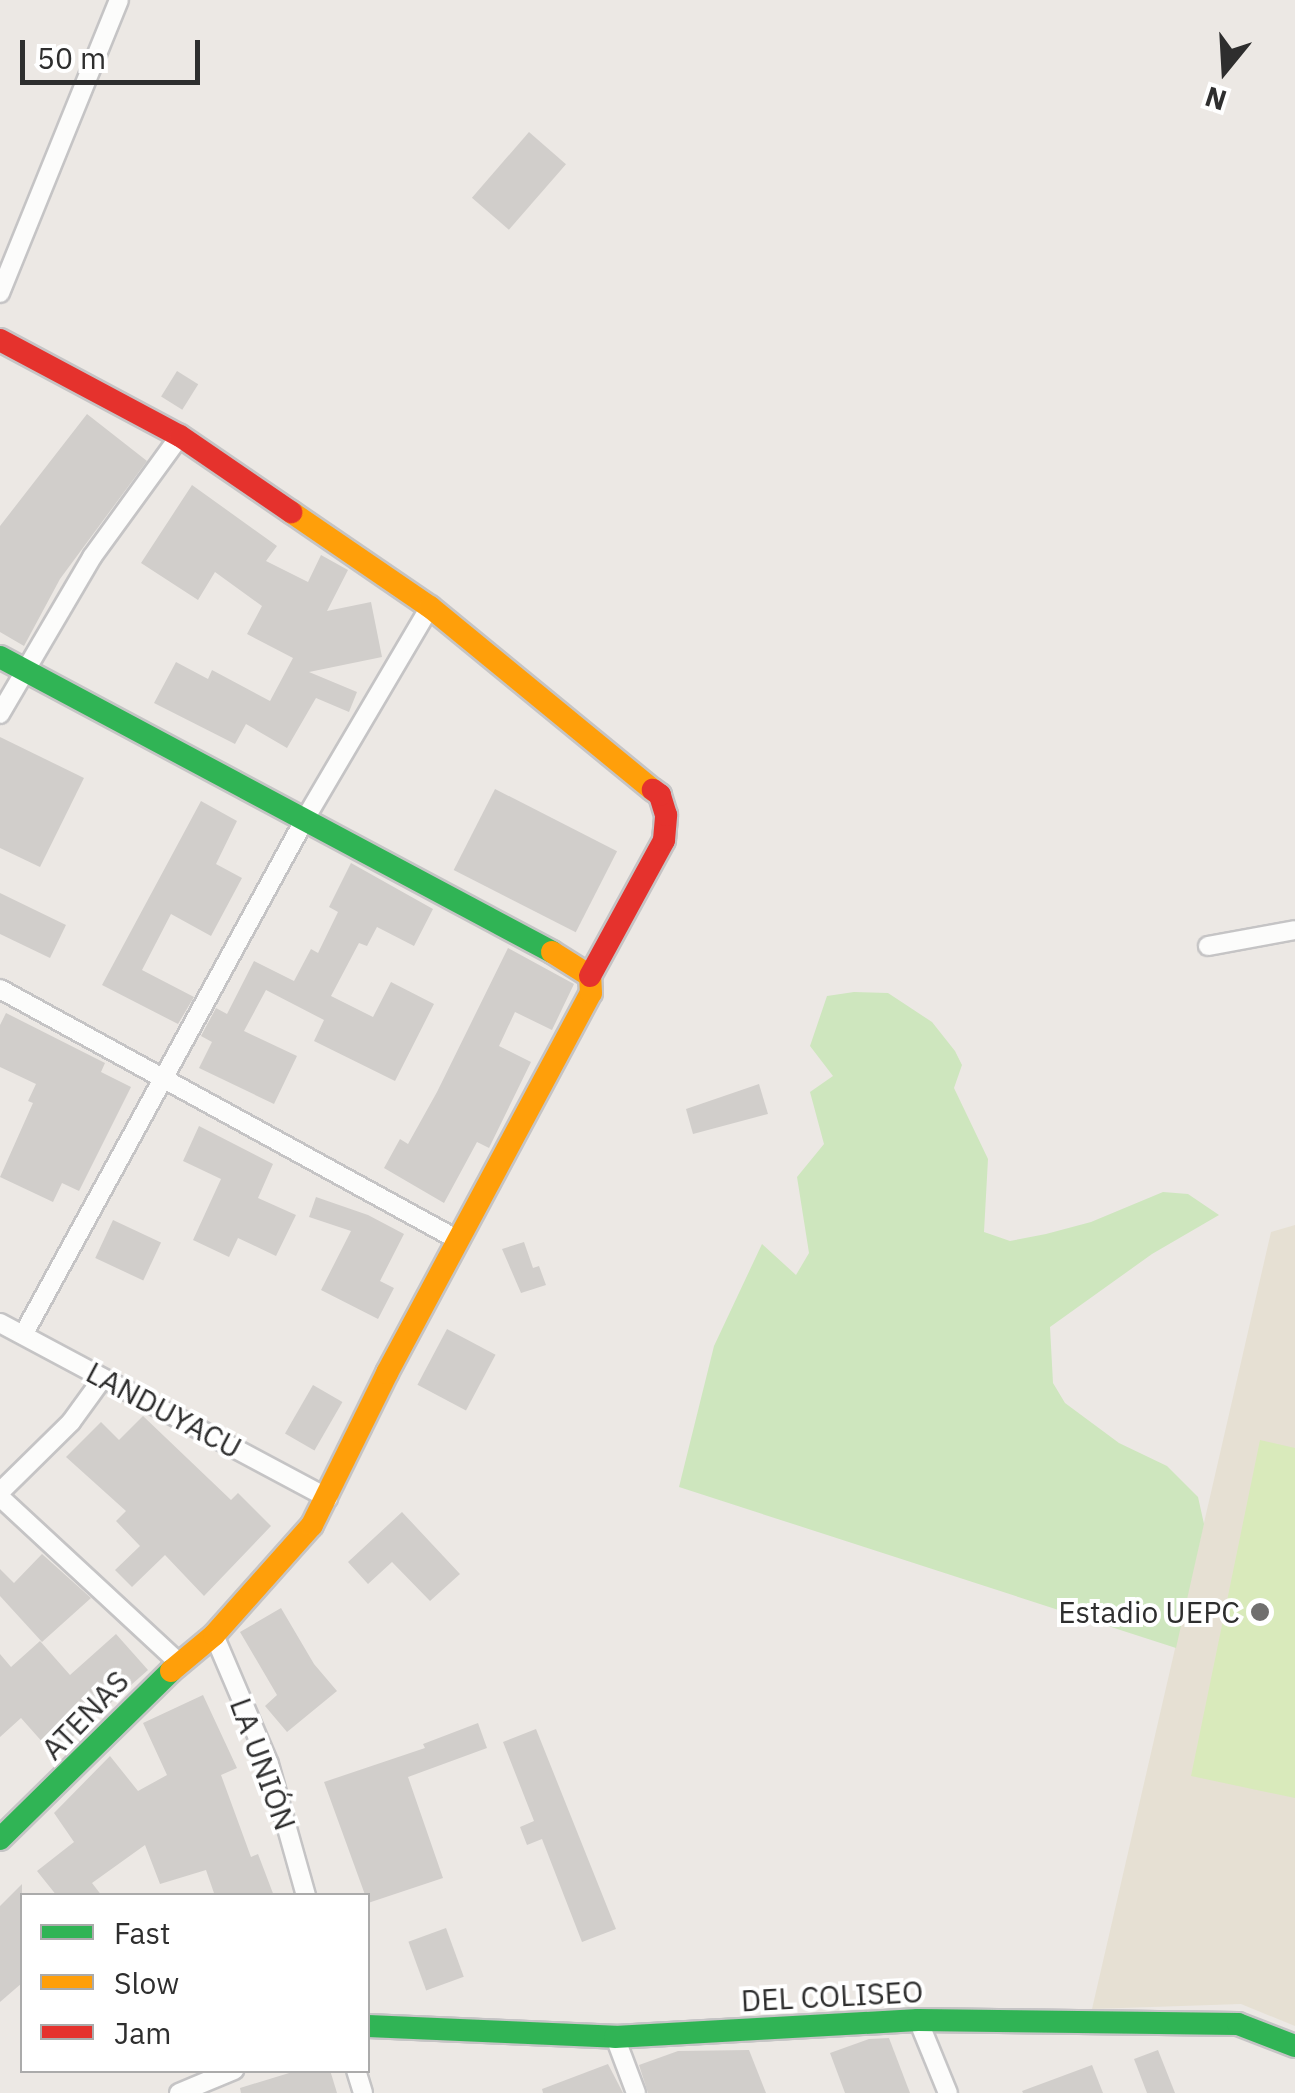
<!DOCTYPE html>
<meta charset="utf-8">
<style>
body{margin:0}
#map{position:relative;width:1295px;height:2093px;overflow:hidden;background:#ece8e4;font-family:"IBM Plex Sans",sans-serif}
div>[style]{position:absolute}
.education>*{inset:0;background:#e6e0d3}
.green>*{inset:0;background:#cee6be}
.pitch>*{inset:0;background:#d9eabb}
.building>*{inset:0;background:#d1cecb;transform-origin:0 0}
.roads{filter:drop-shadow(2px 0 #c5c4c5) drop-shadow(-2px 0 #c5c4c5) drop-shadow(0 2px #c5c4c5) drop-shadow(0 -2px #c5c4c5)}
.street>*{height:18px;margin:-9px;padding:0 9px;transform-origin:9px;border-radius:9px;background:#fcfcfb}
.fast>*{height:22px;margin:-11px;padding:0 11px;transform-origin:11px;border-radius:11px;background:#30b455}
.slow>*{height:22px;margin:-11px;padding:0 11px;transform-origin:11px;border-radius:11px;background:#ff9f0a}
.jam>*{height:22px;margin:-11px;padding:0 11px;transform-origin:11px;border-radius:11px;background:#e5322d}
.dots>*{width:28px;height:28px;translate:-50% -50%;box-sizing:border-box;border:5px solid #fff;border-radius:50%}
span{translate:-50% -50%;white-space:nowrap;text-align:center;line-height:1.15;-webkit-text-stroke:8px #fff;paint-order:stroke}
.street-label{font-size:30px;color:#2e2e2e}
.poi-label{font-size:30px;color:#2e2e2e}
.right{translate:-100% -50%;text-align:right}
.legend{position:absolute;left:20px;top:1893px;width:350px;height:180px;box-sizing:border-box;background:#fff;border:2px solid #ababab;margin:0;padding:12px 18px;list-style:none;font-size:30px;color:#2e2e2e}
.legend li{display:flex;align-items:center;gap:20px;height:50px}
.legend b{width:50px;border:2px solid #ababab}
.north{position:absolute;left:1175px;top:20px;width:100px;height:100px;-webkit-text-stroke:8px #fff;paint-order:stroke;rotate:198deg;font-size:28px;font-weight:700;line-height:40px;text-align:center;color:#2e2e2e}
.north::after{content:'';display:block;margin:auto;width:35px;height:45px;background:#2e2e2e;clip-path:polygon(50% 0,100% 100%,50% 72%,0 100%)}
.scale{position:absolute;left:20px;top:40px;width:180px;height:45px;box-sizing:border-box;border:5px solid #2e2e2e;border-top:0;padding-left:12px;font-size:30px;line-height:35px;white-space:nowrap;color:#2e2e2e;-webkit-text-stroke:8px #fff;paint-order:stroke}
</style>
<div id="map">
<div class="education">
<i style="clip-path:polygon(1295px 1225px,1295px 2026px,1241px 2004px,1092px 2009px,1271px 1232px)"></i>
</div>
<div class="green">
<i style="clip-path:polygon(854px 992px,888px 993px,932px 1022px,955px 1051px,962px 1065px,954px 1088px,988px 1159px,984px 1232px,1010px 1241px,1046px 1234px,1091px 1222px,1163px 1192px,1188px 1194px,1219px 1215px,1152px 1254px,1050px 1327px,1053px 1383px,1065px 1403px,1119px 1443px,1167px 1466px,1198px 1497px,1204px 1524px,1176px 1648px,679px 1487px,714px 1346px,762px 1244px,796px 1275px,809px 1253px,797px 1177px,824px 1144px,810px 1092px,833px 1076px,810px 1046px,827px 996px)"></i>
</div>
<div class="pitch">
<i style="clip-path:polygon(1260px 1440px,1295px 1448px,1295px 1798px,1191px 1776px)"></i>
</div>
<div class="building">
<i style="left:529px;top:132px;width:49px;height:87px;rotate:41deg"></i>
<i style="left:177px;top:371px;width:25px;height:30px;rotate:32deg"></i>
<i style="clip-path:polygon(87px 414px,147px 461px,60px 579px,24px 646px,0 632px,0 526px)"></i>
<i style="clip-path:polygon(192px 485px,277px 546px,266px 561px,308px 582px,321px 555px,348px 570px,327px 611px,371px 602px,382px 657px,309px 672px,357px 692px,349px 712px,316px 698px,287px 748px,246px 724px,235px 744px,154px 703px,176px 662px,208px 679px,212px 670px,270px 701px,293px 658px,247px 634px,262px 606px,215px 572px,198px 600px,141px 563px)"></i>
<i style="clip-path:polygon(0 737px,84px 778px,40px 867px,0 848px)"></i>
<i style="left:495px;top:789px;width:137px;height:91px;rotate:27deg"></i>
<i style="clip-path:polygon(201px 801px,237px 821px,216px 864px,242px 878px,211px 936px,171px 914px,142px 970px,194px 997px,178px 1024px,102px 985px)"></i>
<i style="clip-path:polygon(351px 863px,433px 909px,414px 946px,377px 927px,367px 946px,359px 943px,331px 996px,373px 1017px,391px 982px,434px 1004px,395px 1081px,314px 1041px,324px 1020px,266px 990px,244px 1031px,297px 1056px,274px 1104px,199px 1068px,212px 1042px,201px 1036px,216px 1008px,227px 1014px,254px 961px,294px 981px,311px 949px,318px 953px,338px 912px,329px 907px)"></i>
<i style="clip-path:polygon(0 893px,66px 925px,50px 958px,0 934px)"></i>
<i style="clip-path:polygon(508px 948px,574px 984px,552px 1030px,515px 1012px,499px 1046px,531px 1062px,489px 1148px,477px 1142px,444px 1203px,384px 1168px,400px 1139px,408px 1144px,437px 1092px)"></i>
<i style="clip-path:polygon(6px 1013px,105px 1063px,101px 1072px,131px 1087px,79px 1191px,62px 1183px,53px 1202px,0 1177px,33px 1103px,28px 1101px,36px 1084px,0 1067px,0 1025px)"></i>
<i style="clip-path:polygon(759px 1084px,768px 1114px,693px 1134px,686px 1109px)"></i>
<i style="clip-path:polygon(199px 1126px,273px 1164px,258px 1198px,296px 1215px,276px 1256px,238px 1238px,229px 1257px,193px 1240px,221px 1179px,183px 1161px)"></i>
<i style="clip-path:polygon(316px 1197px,368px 1215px,404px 1234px,380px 1281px,394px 1288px,378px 1319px,321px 1290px,351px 1231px,309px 1217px)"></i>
<i style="left:113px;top:1220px;width:53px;height:42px;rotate:25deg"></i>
<i style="clip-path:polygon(524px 1242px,533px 1268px,539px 1266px,546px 1285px,521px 1293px,502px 1249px)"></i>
<i style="left:447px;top:1329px;width:55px;height:63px;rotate:28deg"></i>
<i style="left:313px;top:1385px;width:34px;height:56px;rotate:30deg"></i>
<i style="clip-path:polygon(143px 1416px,231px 1500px,238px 1493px,271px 1526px,204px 1596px,165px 1555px,132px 1587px,115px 1570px,140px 1546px,116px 1521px,126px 1511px,66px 1457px,101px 1422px,119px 1440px)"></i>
<i style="clip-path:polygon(402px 1512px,460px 1574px,430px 1601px,392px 1562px,368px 1584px,348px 1562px)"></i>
<i style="clip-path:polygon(42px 1554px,91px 1598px,42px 1642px,0 1596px,0 1569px,14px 1583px)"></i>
<i style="clip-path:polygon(281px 1608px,314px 1664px,337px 1691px,287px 1732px,265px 1706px,277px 1695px,240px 1632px)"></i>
<i style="clip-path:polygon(116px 1634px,148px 1670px,53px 1754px,21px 1718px,0 1737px,0 1654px,11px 1667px,40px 1641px,70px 1675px)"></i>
<i style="clip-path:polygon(203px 1695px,237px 1768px,221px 1775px,251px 1857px,258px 1854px,274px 1896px,215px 1896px,206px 1870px,160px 1884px,145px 1845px,92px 1883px,102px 1896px,57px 1896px,37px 1871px,74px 1842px,54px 1813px,110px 1756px,138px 1791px,167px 1775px,143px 1723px)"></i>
<i style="clip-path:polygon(478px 1723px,487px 1748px,408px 1777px,443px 1878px,368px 1903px,324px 1782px,425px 1748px,423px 1744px)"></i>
<i style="clip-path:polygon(536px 1729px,616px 1929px,582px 1942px,542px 1839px,527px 1845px,520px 1827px,534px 1821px,503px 1742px)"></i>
<i style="clip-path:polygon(22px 1884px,22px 1983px,0 2002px,0 1906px)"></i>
<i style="left:446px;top:1928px;width:52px;height:40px;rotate:70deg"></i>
<i style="clip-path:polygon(889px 2038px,910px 2093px,845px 2093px,830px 2053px,869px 2039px)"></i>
<i style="clip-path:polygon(749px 2050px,766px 2093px,648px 2093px,639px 2065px,678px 2051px)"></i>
<i style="clip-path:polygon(1158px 2050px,1175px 2093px,1147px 2093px,1134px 2059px)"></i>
<i style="clip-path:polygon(608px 2064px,623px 2093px,543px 2093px,542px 2089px)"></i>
<i style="clip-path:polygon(1092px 2065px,1103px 2093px,1023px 2093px,1022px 2091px)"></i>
<i style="clip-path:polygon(299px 2070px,330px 2070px,337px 2093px,241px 2093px,240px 2088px)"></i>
</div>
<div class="roads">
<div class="street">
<i style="left:0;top:293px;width:316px;rotate:-67.9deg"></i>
<i style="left:0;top:714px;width:182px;rotate:-59.6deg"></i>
<i style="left:92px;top:557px;width:150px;rotate:-54deg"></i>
<i style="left:1208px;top:946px;width:88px;rotate:-10.4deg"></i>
<i style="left:0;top:989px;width:522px;rotate:28.72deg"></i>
<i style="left:0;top:1323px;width:372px;rotate:28.1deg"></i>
<i style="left:23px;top:1335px;width:588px;rotate:-61.34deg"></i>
<i style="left:305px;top:819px;width:246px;rotate:-59.5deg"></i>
<i style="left:0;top:1492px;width:100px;rotate:-44.6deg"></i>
<i style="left:71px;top:1422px;width:54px;rotate:-54deg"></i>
<i style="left:0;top:1497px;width:244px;rotate:42.8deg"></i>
<i style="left:214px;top:1635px;width:140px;rotate:66.9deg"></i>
<i style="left:269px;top:1764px;width:137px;rotate:74.3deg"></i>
<i style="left:918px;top:2020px;width:79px;rotate:67.7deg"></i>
<i style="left:615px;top:2037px;width:60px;rotate:69.4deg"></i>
<i style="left:356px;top:2070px;width:24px;rotate:73deg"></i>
<i style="left:179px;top:2093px;width:60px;rotate:-22.7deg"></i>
</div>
<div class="fast">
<i style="left:0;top:657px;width:626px;rotate:28.12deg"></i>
<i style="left:0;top:1839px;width:240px;rotate:-44.5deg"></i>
<i style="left:368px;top:2026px;width:247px;rotate:2.5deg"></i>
<i style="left:615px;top:2037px;width:303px;rotate:-3.2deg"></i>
<i style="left:918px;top:2020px;width:320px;rotate:0.7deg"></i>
<i style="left:1238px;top:2024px;width:61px;rotate:21.1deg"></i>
</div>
<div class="slow">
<i style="left:291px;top:512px;width:168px;rotate:34.4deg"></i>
<i style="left:430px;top:607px;width:288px;rotate:39.4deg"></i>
<i style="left:171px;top:1671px;width:56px;rotate:-39.9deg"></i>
<i style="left:214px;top:1635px;width:147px;rotate:-48.3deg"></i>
<i style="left:312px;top:1525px;width:169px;rotate:-63.7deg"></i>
<i style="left:387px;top:1373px;width:431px;rotate:-61.8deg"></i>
<i style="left:591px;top:993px;width:17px;rotate:-93deg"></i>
<i style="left:590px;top:976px;width:45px;rotate:-147.7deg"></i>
</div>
<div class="jam">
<i style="left:0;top:340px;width:204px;rotate:28.1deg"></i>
<i style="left:180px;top:436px;width:135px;rotate:34.4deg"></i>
<i style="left:590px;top:976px;width:155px;rotate:-61.4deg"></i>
<i style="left:664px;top:840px;width:25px;rotate:-85deg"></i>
<i style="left:666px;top:815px;width:21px;rotate:-107deg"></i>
<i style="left:660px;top:795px;width:9px;rotate:-144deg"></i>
</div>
</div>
<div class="dots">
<i style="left:1260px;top:1612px;background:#706f6e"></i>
</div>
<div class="street-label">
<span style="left:164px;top:1410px;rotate:28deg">LANDUYACU</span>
<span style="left:85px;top:1715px;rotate:-46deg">ATENAS</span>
<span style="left:263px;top:1764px;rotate:70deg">LA UNIÓN</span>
<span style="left:832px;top:1996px;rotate:-3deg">DEL COLISEO</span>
</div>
<div class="poi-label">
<span class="right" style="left:1240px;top:1612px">Estadio UEPC</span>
</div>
<ul class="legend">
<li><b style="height:12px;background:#30b455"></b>Fast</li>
<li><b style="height:12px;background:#ff9f0a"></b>Slow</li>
<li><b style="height:12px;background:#e5322d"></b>Jam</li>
</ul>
<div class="north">N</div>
<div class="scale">50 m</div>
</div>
